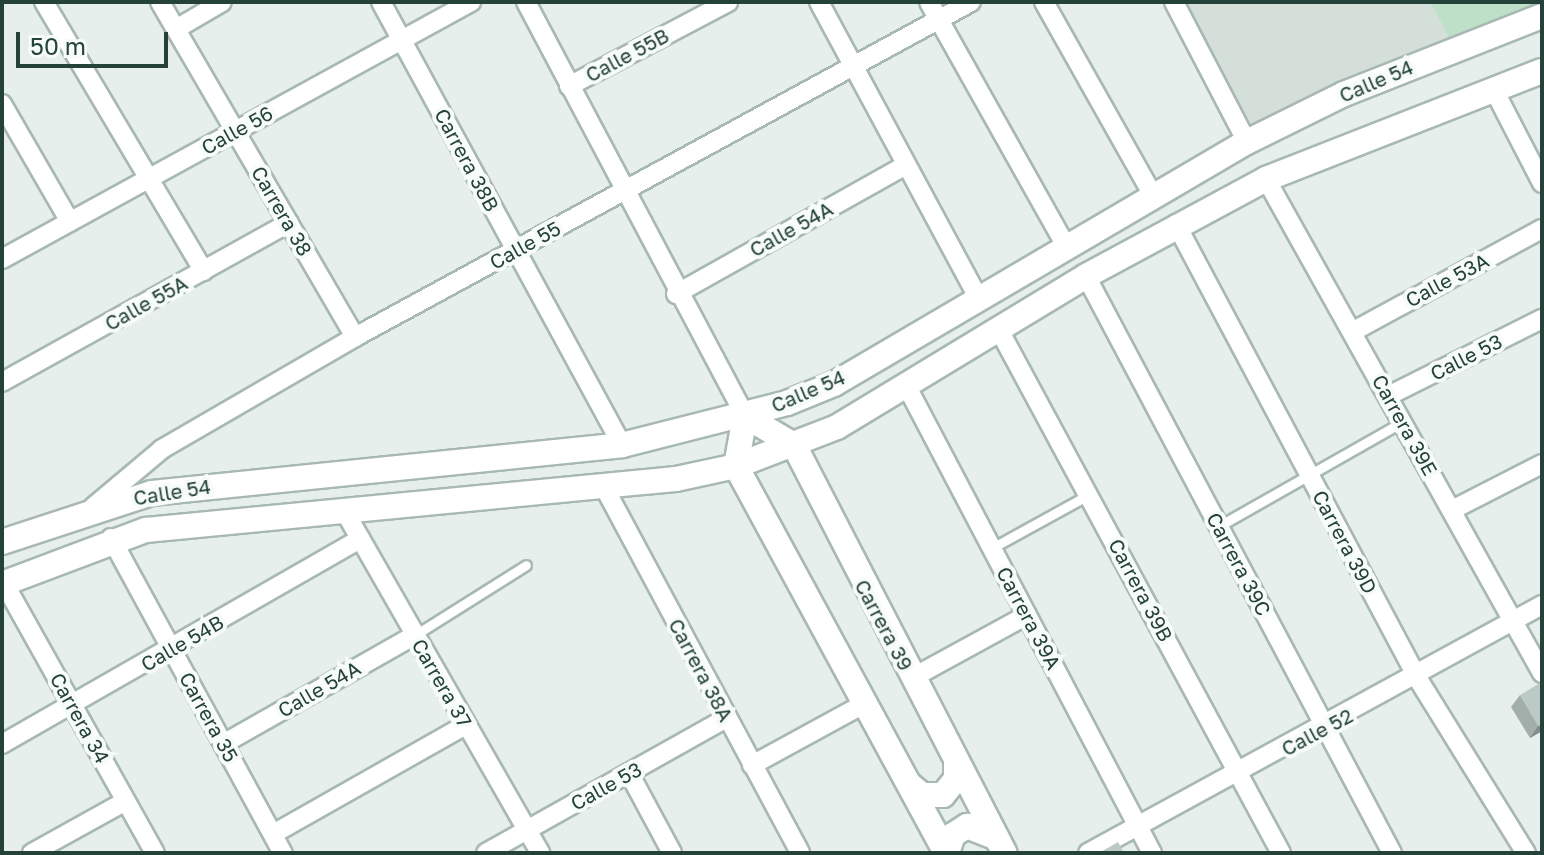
<!DOCTYPE html>
<style>
body{margin:0}
#map{position:relative;width:1544px;height:855px;overflow:hidden;background:#e6efeb;font-family:"Golos Text",sans-serif}
div>[style]{position:absolute}
.built>*{inset:0;background:#d4dfda}
.green>*{inset:0;background:#bfe0c8}
.roads{filter:drop-shadow(2px 0 #a8b8b2) drop-shadow(-2px 0 #a8b8b2) drop-shadow(0 2px #a8b8b2) drop-shadow(0 -2px #a8b8b2)}
.lane>*{height:9px;margin:-4.5px;padding:0 4.5px;transform-origin:4.5px;border-radius:4.5px;background:#fff}
.street>*{height:18px;margin:-9px;padding:0 9px;transform-origin:9px;border-radius:9px;background:#fff}
.secondary>*{height:24px;margin:-12px;padding:0 12px;transform-origin:12px;border-radius:12px;background:#fff}
.wall>*{inset:0;background:#a1aea9}
.shaded-wall>*{inset:0;background:#838d89}
.building>*{inset:0;background:#bbcac4}
span{translate:-50% -50%;white-space:nowrap;text-align:center;line-height:1.15;-webkit-text-stroke:8px #f7fbf9;paint-order:stroke}
.street-label{font-size:20px;color:#24423a}
.frame{position:absolute;inset:0;border:4px solid #24423a;pointer-events:none}
.scale{position:absolute;left:16px;top:32px;width:152px;height:36px;box-sizing:border-box;border:4px solid #24423a;border-top:0;padding-left:10px;font-size:24px;line-height:28px;white-space:nowrap;color:#24423a;-webkit-text-stroke:6px #f7fbf9;paint-order:stroke}
</style>
<div id="map">
<div class="built">
<i style="clip-path:polygon(1174px 2px,1430px 2px,1454px 48px,1247px 142px)"></i>
</div>
<div class="green">
<i style="clip-path:polygon(1430px 2px,1542px 2px,1542px 16px,1454px 48px)"></i>
</div>
<div class="roads">
<div class="lane">
<i style="left:1219px;top:526px;width:210px;rotate:-29.6deg"></i>
<i style="left:992px;top:548px;width:112px;rotate:-28.9deg"></i>
<i style="left:415px;top:635px;width:131px;rotate:-32.2deg"></i>
</div>
<div class="street">
<i style="left:44px;top:2px;width:313px;rotate:59.3deg"></i>
<i style="left:160px;top:2px;width:388px;rotate:59.8deg"></i>
<i style="left:381px;top:2px;width:504px;rotate:61.45deg"></i>
<i style="left:526px;top:2px;width:468px;rotate:62.1deg"></i>
<i style="left:819px;top:2px;width:337px;rotate:61.7deg"></i>
<i style="left:929px;top:2px;width:282px;rotate:60.7deg"></i>
<i style="left:1044px;top:2px;width:224px;rotate:60.6deg"></i>
<i style="left:1174px;top:2px;width:158px;rotate:62.5deg"></i>
<i style="left:176px;top:29px;width:53px;rotate:-30.4deg"></i>
<i style="left:569px;top:86px;width:180px;rotate:-27.8deg"></i>
<i style="left:1493px;top:88px;width:107px;rotate:62.7deg"></i>
<i style="left:2px;top:104px;width:136px;rotate:60deg"></i>
<i style="left:1266px;top:179px;width:566px;rotate:60.81deg"></i>
<i style="left:1176px;top:224px;width:515px;rotate:61.99deg"></i>
<i style="left:1418px;top:679px;width:205px;rotate:58.2deg"></i>
<i style="left:2px;top:259px;width:535px;rotate:-28.72deg"></i>
<i style="left:1086px;top:276px;width:653px;rotate:62.06deg"></i>
<i style="left:676px;top:294px;width:264px;rotate:-29.3deg"></i>
<i style="left:998px;top:328px;width:596px;rotate:61.67deg"></i>
<i style="left:1352px;top:332px;width:216px;rotate:-28.5deg"></i>
<i style="left:2px;top:382px;width:328px;rotate:-29deg"></i>
<i style="left:905px;top:383px;width:531px;rotate:62.28deg"></i>
<i style="left:1390px;top:395px;width:170px;rotate:-26.6deg"></i>
<i style="left:603px;top:485px;width:417px;rotate:61.8deg"></i>
<i style="left:93px;top:507px;width:90px;rotate:-40deg"></i>
<i style="left:162px;top:449px;width:223px;rotate:-30.1deg"></i>
<i style="left:355px;top:337px;width:701px;rotate:-28.54deg"></i>
<i style="left:1452px;top:510px;width:101px;rotate:-27.1deg"></i>
<i style="left:345px;top:512px;width:393px;rotate:60.2deg"></i>
<i style="left:111px;top:538px;width:359px;rotate:61.4deg"></i>
<i style="left:4px;top:583px;width:309px;rotate:60.8deg"></i>
<i style="left:912px;top:678px;width:131px;rotate:-28.7deg"></i>
<i style="left:2px;top:744px;width:413px;rotate:-29.8deg"></i>
<i style="left:223px;top:744px;width:221px;rotate:-29.6deg"></i>
<i style="left:752px;top:765px;width:128px;rotate:-28.6deg"></i>
<i style="left:629px;top:773px;width:91px;rotate:61.7deg"></i>
<i style="left:273px;top:834px;width:222px;rotate:-29.5deg"></i>
<i style="left:32px;top:853px;width:107px;rotate:-29deg"></i>
<i style="left:486px;top:853px;width:276px;rotate:-29.3deg"></i>
<i style="left:1088px;top:853px;width:517px;rotate:-28.65deg"></i>
</div>
<div class="secondary">
<i style="left:745px;top:416px;width:57px;rotate:30.6deg"></i>
<i style="left:794px;top:445px;width:459px;rotate:62.7deg"></i>
<i style="left:745px;top:416px;width:51px;rotate:100.2deg"></i>
<i style="left:736px;top:466px;width:440px;rotate:61.5deg"></i>
<i style="left:2px;top:542px;width:158px;rotate:-18.1deg"></i>
<i style="left:152px;top:493px;width:472px;rotate:-5.8deg"></i>
<i style="left:622px;top:445px;width:170px;rotate:-14.3deg"></i>
<i style="left:787px;top:403px;width:51px;rotate:-22deg"></i>
<i style="left:834px;top:384px;width:479px;rotate:-30.4deg"></i>
<i style="left:1247px;top:142px;width:108px;rotate:-26.3deg"></i>
<i style="left:1344px;top:94px;width:213px;rotate:-21.5deg"></i>
<i style="left:2px;top:584px;width:154px;rotate:-20.6deg"></i>
<i style="left:146px;top:530px;width:532px;rotate:-5.5deg"></i>
<i style="left:676px;top:479px;width:61px;rotate:-12.2deg"></i>
<i style="left:736px;top:466px;width:108px;rotate:-21.1deg"></i>
<i style="left:837px;top:427px;width:291px;rotate:-31.2deg"></i>
<i style="left:1086px;top:276px;width:204px;rotate:-28.3deg"></i>
<i style="left:1266px;top:179px;width:296px;rotate:-21.4deg"></i>
<i style="left:910px;top:785px;width:16px;rotate:40deg"></i>
<i style="left:922px;top:795px;width:21px"></i>
<i style="left:943px;top:795px;width:21px;rotate:-51deg"></i>
<i style="left:956px;top:779px;width:16px;rotate:-90deg"></i>
<i style="left:947px;top:853px;width:19px;rotate:-72deg"></i>
<i style="left:953px;top:835px;width:17px;rotate:-33deg"></i>
<i style="left:967px;top:826px;width:32px;rotate:22deg"></i>
</div>
</div>
<div class="wall">
<i style="clip-path:polygon(1520px 695px,1542px 731px,1530px 738px,1511px 707px)"></i>
</div>
<div class="shaded-wall">
<i style="clip-path:polygon(1542px 724px,1542px 731px,1530px 738px,1538px 726px)"></i>
</div>
<div class="building">
<i style="clip-path:polygon(1542px 682px,1542px 724px,1538px 726px,1520px 695px)"></i>
<i style="clip-path:polygon(1118px 842px,1124px 853px,1099px 853px)"></i>
</div>
<div class="street-label">
<span style="left:627px;top:55px;rotate:-28deg">Calle 55B</span>
<span style="left:1376px;top:81px;rotate:-23deg">Calle 54</span>
<span style="left:237px;top:130px;rotate:-29deg">Calle 56</span>
<span style="left:467px;top:160px;rotate:62deg">Carrera 38B</span>
<span style="left:282px;top:211px;rotate:60deg">Carrera 38</span>
<span style="left:791px;top:229px;rotate:-29deg">Calle 54A</span>
<span style="left:525px;top:245px;rotate:-29deg">Calle 55</span>
<span style="left:1447px;top:280px;rotate:-28deg">Calle 53A</span>
<span style="left:146px;top:303px;rotate:-29deg">Calle 55A</span>
<span style="left:1466px;top:357px;rotate:-27deg">Calle 53</span>
<span style="left:808px;top:391px;rotate:-23deg">Calle 54</span>
<span style="left:1405px;top:425px;rotate:61deg">Carrera 39E</span>
<span style="left:172px;top:492px;rotate:-9deg">Calle 54</span>
<span style="left:1345px;top:542px;rotate:62deg">Carrera 39D</span>
<span style="left:1239px;top:564px;rotate:62deg">Carrera 39C</span>
<span style="left:1141px;top:590px;rotate:62deg">Carrera 39B</span>
<span style="left:1029px;top:618px;rotate:62deg">Carrera 39A</span>
<span style="left:884px;top:625px;rotate:62deg">Carrera 39</span>
<span style="left:182px;top:643px;rotate:-30deg">Calle 54B</span>
<span style="left:701px;top:670px;rotate:62deg">Carrera 38A</span>
<span style="left:442px;top:683px;rotate:60deg">Carrera 37</span>
<span style="left:319px;top:689px;rotate:-30deg">Calle 54A</span>
<span style="left:209px;top:717px;rotate:61deg">Carrera 35</span>
<span style="left:80px;top:718px;rotate:61deg">Carrera 34</span>
<span style="left:1317px;top:732px;rotate:-28deg">Calle 52</span>
<span style="left:606px;top:786px;rotate:-29deg">Calle 53</span>
</div>
<div class="frame"></div>
<div class="scale">50 m</div>
</div>
